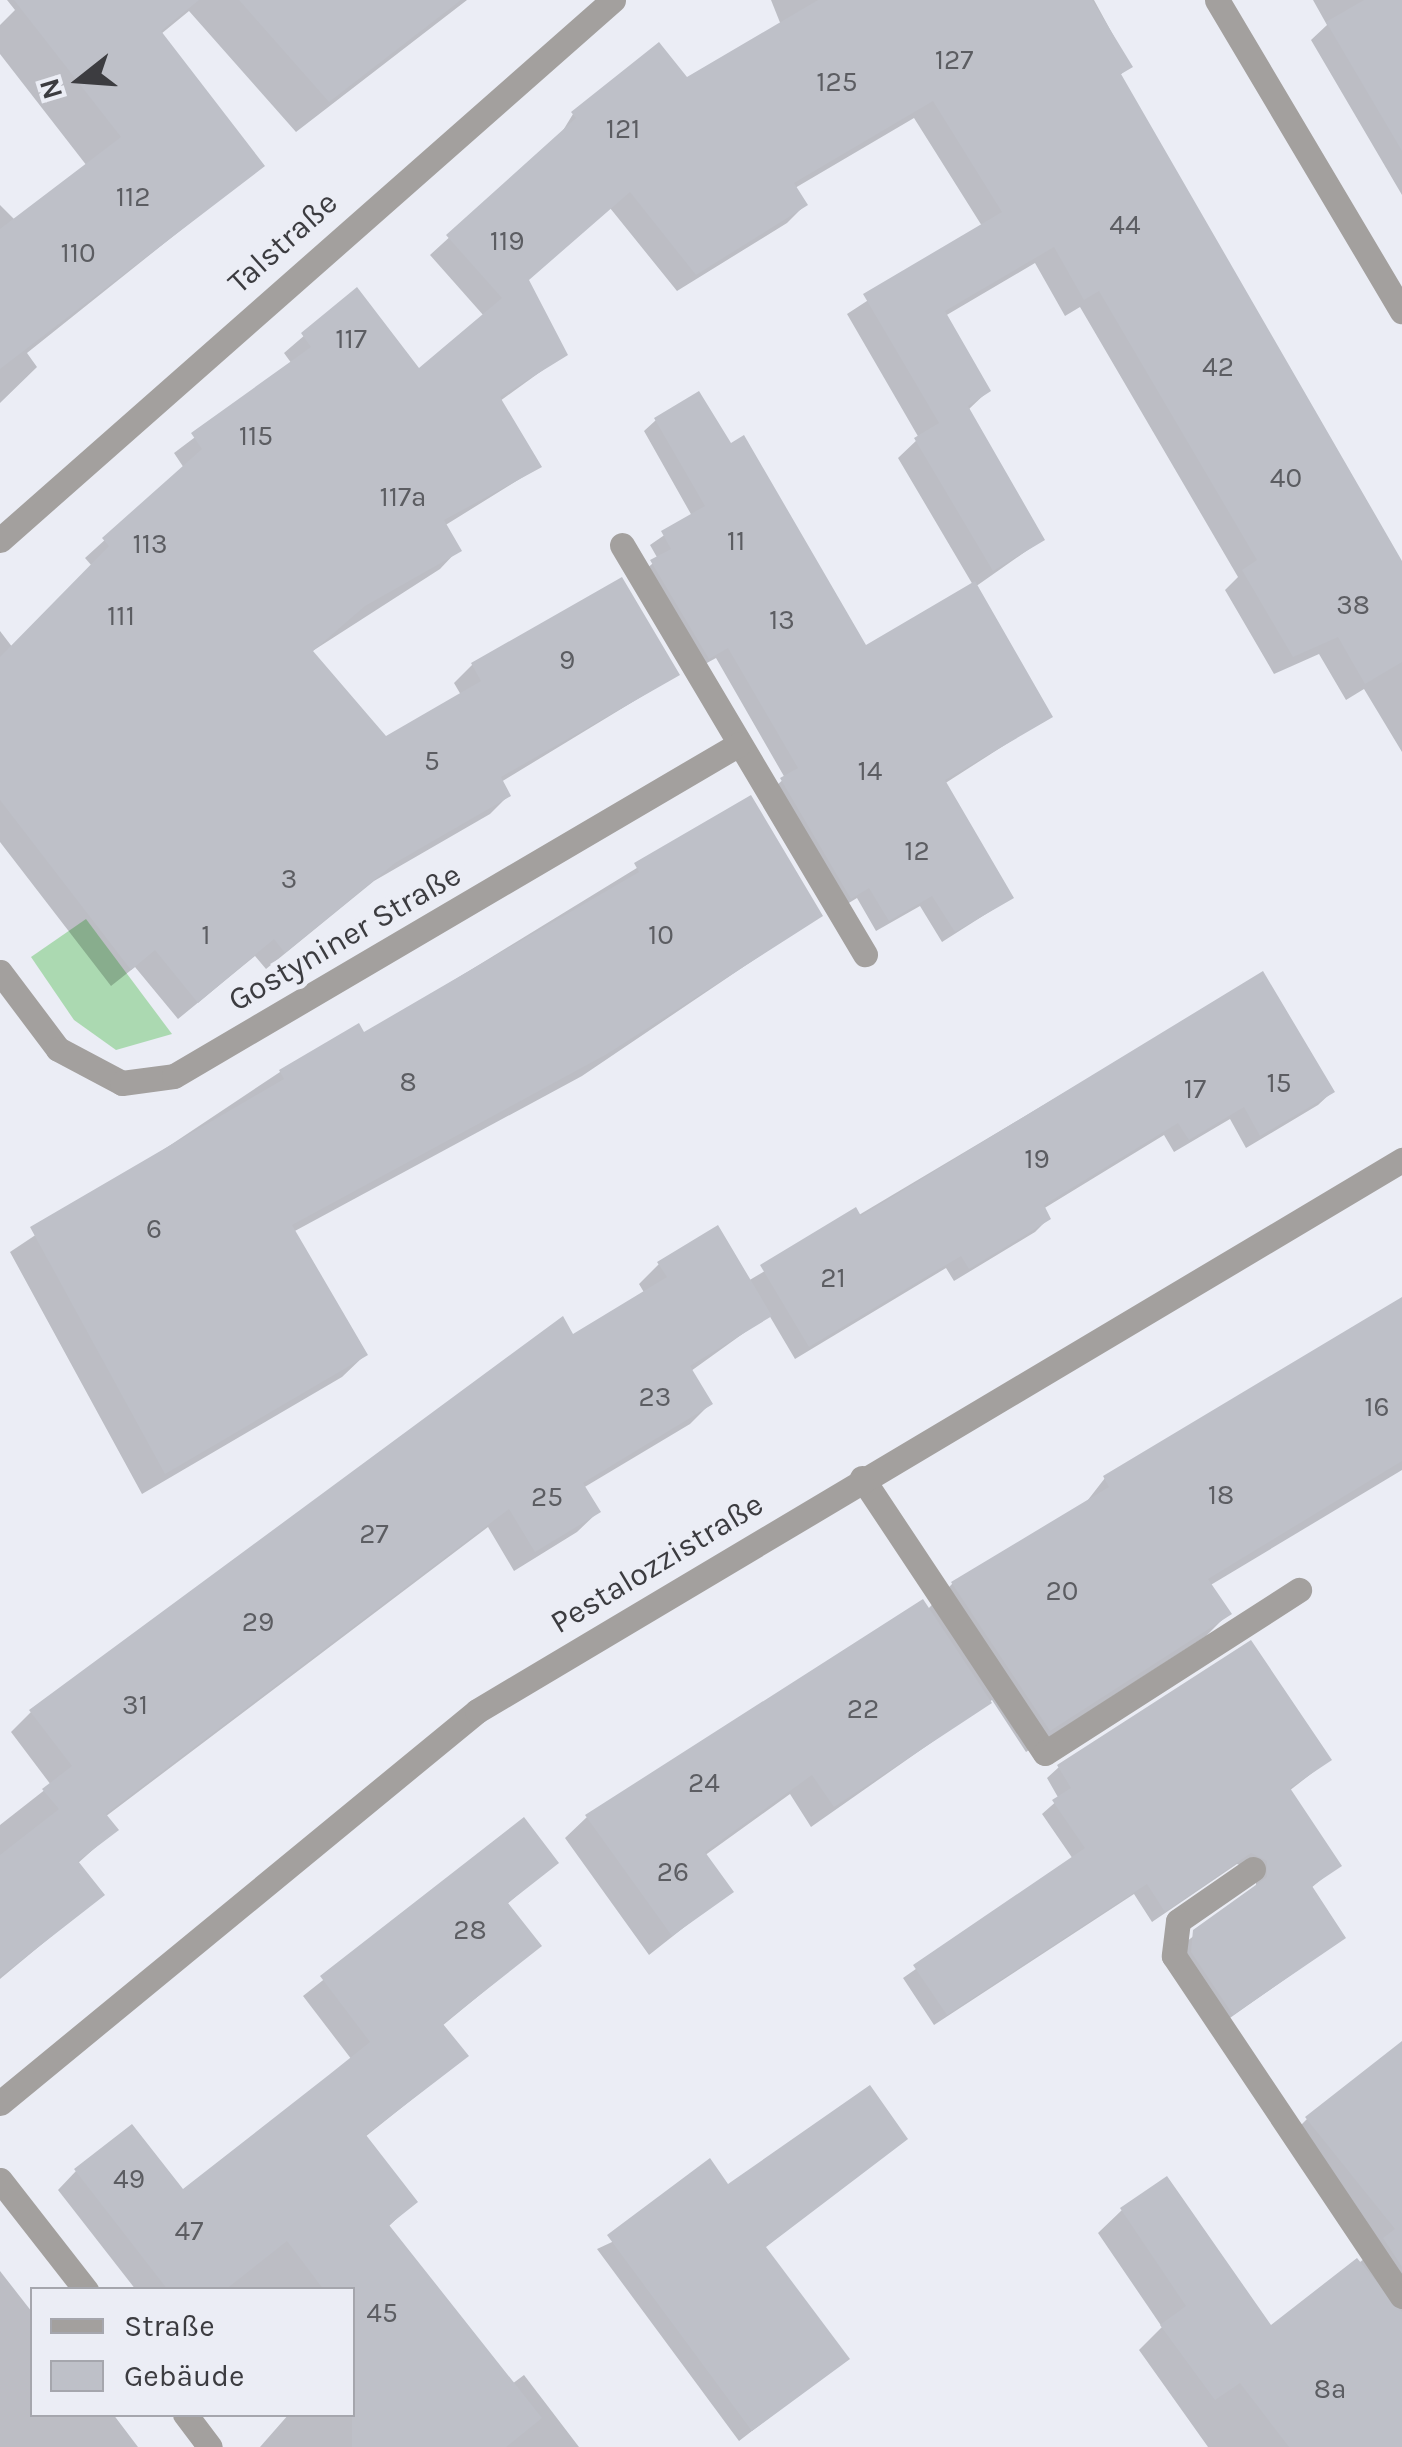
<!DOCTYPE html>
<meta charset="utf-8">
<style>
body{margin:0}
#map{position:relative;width:1402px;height:2447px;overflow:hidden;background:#ebedf5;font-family:Karla,sans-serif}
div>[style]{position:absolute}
.green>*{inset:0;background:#abd9b1}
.shadow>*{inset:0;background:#0003}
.building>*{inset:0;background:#bec0c8}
.service>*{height:25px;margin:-12.5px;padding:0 12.5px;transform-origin:12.5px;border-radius:12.5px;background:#a3a09e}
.minor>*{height:25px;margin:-12.5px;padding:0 12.5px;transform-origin:12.5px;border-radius:12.5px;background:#a3a09e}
span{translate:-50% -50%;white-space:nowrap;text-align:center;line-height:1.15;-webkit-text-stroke:10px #ebedf5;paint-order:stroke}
.number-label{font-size:28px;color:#5c5d62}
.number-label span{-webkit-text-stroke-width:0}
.street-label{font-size:32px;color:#3c3c40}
.legend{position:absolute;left:30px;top:2287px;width:325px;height:130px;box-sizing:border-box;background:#ebedf5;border:2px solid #a5a6ad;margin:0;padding:12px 18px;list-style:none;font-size:30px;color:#3c3c40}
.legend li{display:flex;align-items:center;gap:20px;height:50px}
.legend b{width:50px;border:2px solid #a5a6ad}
.north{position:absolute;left:30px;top:30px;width:100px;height:100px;-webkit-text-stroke:8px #ebedf5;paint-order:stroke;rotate:253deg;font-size:28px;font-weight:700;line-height:40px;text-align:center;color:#3c3c40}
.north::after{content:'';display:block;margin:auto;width:35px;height:45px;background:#3c3c40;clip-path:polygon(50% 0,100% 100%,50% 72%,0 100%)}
</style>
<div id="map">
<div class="green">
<i style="clip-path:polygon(86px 919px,172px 1034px,116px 1050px,74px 1020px,31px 957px)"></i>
</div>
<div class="shadow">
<i style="clip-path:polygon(7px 0,467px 0,296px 132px,189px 11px,161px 34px,261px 166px,27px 353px,37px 367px,0 403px,0 205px,15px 220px,87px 166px,0 54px,0 25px,15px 10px)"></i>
<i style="clip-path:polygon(771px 0,1094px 0,1130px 66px,1119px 76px,1402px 566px,1402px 752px,1364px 689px,1346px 700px,1319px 654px,1274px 674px,1225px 590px,1238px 577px,1080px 307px,1065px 316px,1035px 263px,945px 316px,988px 391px,968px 410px,1042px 540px,975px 587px,1050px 716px,944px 784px,1011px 898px,942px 942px,920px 906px,876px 931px,857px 898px,839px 909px,769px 792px,785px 778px,716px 658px,696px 669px,640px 574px,658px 559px,650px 545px,692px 516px,644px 431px,656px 420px,865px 649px,973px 585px,898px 458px,919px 438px,847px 314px,982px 226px,914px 118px,795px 188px,805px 205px,787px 223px,677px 291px,610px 208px,526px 281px,565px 354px,500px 401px,539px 467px,444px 526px,458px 550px,440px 569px,311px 652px,385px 739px,461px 695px,454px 683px,472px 665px,677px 675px,501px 782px,508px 796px,490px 814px,374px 881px,266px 969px,255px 956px,178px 1019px,135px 967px,111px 986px,0 842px,0 631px,13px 648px,92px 566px,85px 558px,184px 468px,174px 453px,292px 364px,284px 353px,356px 291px,418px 371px,484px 316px,430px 255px,559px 137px,573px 114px,686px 81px,781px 25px)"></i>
<i style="clip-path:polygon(1313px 0,1402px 0,1402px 195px,1311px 40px,1327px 25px)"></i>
<i style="clip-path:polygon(751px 798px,820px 915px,582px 1076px,293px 1232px,365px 1355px,342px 1377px,142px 1494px,10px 1252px,280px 1072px,363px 1036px)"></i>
<i style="clip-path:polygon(1262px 975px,1332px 1092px,1318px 1105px,1246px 1148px,1230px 1119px,1174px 1152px,1164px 1135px,1043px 1209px,1048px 1219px,1035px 1232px,954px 1281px,946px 1268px,795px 1359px,769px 1315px,691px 1371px,710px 1404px,690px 1424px,583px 1488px,598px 1512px,577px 1532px,514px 1571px,488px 1527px,105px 1817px,115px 1830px,77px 1864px,101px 1895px,0 1979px,0 1825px,51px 1785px,11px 1732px,31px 1712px,562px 1320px,572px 1337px,645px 1294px,639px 1284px,659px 1264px,748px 1281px)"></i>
<i style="clip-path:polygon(1402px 1301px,1402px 1470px,1209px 1586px,1229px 1613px,1206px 1636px,1026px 1752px,992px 1700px,811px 1827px,790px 1794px,704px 1856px,730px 1891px,649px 1955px,565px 1838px,587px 1817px,927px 1610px,952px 1584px,1084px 1505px,1105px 1478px)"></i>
<i style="clip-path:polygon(1329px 1760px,1289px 1791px,1339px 1865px,1311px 1888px,1343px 1938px,1220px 2025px,1182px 1945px,1256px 1888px,1256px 1872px,1237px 1864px,1152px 1922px,1134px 1894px,934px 2025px,903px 1978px,1073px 1859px,1042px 1814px,1059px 1799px,1047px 1778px,1059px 1767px)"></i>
<i style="clip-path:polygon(524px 1821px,555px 1862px,506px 1905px,539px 1946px,442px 2026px,466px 2056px,365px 2137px,414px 2202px,388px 2227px,512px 2384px,524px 2375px,579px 2447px,260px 2447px,289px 2414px,352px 2414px,352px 2290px,136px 2290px,58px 2190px,76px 2171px,183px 2192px,352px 2060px,303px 1996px)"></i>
<i style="clip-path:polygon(1402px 2089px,1402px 2447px,1208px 2447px,1139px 2350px,1162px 2327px,1098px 2233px,1122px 2210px,1271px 2329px,1372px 2253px,1284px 2142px,1307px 2119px)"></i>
<i style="clip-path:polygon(905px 2138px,764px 2248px,846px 2359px,739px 2441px,597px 2249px,728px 2188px)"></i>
<i style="clip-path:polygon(0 2271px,32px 2312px,32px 2414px,113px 2414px,138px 2447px,0 2447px)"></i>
</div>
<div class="building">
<i style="clip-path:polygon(14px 0,199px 0,161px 31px,265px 166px,0 369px,0 229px,121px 137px)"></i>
<i style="clip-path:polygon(239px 0,461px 0,329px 102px)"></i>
<i style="clip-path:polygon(818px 0,1092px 0,1133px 67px,1121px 74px,1402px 561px,1402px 662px,1365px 684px,1338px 637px,1293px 657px,1242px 570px,1257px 560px,1099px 291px,1084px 300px,1054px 247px,945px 311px,991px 391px,968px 406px,1045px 540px,993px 571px,914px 438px,939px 423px,863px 294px,1002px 212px,933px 101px,794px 183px,808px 205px,696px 275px,630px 192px,529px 280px,568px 355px,500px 397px,542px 467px,444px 520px,462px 551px,365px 606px,313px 651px,386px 736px,481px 681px,471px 663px,622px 577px,680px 675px,501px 777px,511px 796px,395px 863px,285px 953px,274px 939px,198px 1003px,155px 950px,131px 970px,0 800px,0 657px,109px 546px,102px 538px,202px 449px,191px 433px,311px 347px,301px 333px,357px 287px,419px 368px,502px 298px,446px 235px,576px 118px,571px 112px,659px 42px,687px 77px)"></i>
<i style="clip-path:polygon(1364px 0,1402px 0,1402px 151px,1326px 22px)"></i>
<i style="clip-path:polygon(699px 391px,731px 443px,744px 435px,866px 645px,975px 581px,1053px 717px,945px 780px,1014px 898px,955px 932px,932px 896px,889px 921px,869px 888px,851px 899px,780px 778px,798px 768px,728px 648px,709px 659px,650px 560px,671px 549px,661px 531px,705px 506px,654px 418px)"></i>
<i style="clip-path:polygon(751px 795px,823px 916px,607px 1054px,292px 1225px,368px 1355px,165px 1474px,30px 1227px,284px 1079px,279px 1070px,359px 1023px,364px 1032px,639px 872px,634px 863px)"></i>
<i style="clip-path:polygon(1263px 971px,1335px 1092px,1260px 1136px,1244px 1107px,1189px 1140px,1178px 1123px,1044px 1205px,1051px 1219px,1022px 1237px,969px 1269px,961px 1256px,809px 1347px,760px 1265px,856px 1207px,861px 1216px)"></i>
<i style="clip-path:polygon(718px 1225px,772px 1316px,690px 1366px,713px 1404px,583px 1483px,601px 1512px,535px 1552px,509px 1509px,106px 1814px,119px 1830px,78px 1861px,105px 1895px,0 1977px,0 1855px,59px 1809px,42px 1789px,72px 1766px,29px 1710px,563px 1316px,573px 1334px,667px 1277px,657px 1262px)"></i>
<i style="clip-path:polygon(1402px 1297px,1402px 1461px,1208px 1579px,1232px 1614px,1050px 1731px,951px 1582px,1109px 1487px,1103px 1476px)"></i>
<i style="clip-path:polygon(923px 1599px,992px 1703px,834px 1807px,812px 1775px,705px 1852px,734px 1892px,672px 1936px,585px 1815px)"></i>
<i style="clip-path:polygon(1251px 1640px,1332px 1760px,1290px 1788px,1342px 1866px,1312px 1886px,1346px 1938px,1233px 2015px,1191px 1952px,1193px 1930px,1267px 1877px,1267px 1861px,1251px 1853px,1165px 1912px,1147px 1884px,947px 2015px,913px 1965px,1085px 1848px,1052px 1800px,1071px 1788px,1057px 1765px)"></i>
<i style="clip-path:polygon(524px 1817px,559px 1863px,508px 1903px,542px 1946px,443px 2024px,469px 2056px,366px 2135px,418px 2202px,389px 2225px,542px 2418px,506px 2447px,352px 2447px,352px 2290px,324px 2290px,287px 2241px,225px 2290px,168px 2290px,74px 2169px,132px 2124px,183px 2189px,330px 2074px,370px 2042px,320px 1976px)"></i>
<i style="clip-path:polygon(1402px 2041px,1402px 2267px,1383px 2238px,1395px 2229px,1305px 2117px)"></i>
<i style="clip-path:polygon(870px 2085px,908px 2139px,766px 2247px,850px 2359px,752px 2431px,607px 2235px,710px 2158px,728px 2184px)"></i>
<i style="clip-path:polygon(1167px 2176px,1271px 2325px,1357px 2258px,1402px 2312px,1402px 2447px,1289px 2447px,1240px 2383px,1215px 2400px,1160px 2325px,1186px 2306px,1120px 2208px)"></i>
</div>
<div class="service">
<i style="left:862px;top:1478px;width:330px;rotate:56.4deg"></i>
<i style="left:1045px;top:1753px;width:302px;rotate:-32.7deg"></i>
<i style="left:1253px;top:1869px;width:91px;rotate:145.3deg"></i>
<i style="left:1178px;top:1921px;width:35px;rotate:97deg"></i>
<i style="left:1174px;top:1956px;width:409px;rotate:56.2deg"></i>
</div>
<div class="minor">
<i style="left:1217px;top:0;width:362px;rotate:59.3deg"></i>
<i style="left:0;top:540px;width:817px;rotate:-41.38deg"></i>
<i style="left:622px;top:545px;width:476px;rotate:59.3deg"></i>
<i style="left:0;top:972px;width:96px;rotate:53deg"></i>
<i style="left:58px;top:1049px;width:72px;rotate:28deg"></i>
<i style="left:122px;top:1083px;width:52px;rotate:-7.7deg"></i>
<i style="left:174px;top:1076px;width:655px;rotate:-30.44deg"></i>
<i style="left:0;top:2103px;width:617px;rotate:-39.41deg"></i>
<i style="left:477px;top:1711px;width:1077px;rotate:-30.78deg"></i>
<i style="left:0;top:2180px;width:140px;rotate:52deg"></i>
<i style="left:185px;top:2414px;width:41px;rotate:52.9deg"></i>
</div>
<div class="number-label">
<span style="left:954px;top:60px">127</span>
<span style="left:837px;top:82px">125</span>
<span style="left:623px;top:129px">121</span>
<span style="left:133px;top:197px">112</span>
<span style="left:1125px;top:225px">44</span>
<span style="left:507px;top:241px">119</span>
<span style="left:78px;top:253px">110</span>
<span style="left:351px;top:339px">117</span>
<span style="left:1218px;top:367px">42</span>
<span style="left:256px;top:436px">115</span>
<span style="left:1286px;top:478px">40</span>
<span style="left:403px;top:497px">117a</span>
<span style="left:736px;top:541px">11</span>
<span style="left:150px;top:544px">113</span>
<span style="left:1353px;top:605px">38</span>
<span style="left:121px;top:616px">111</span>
<span style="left:782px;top:620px">13</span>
<span style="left:567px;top:660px">9</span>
<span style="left:432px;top:761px">5</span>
<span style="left:870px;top:771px">14</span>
<span style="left:917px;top:851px">12</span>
<span style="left:289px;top:879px">3</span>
<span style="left:206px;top:935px">1</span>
<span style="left:661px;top:935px">10</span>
<span style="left:408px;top:1082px">8</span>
<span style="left:1279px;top:1083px">15</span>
<span style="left:1195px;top:1089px">17</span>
<span style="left:1037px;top:1159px">19</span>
<span style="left:154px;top:1229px">6</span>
<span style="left:833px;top:1278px">21</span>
<span style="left:655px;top:1397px">23</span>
<span style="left:1377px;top:1407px">16</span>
<span style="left:1221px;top:1495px">18</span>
<span style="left:547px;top:1497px">25</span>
<span style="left:374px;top:1534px">27</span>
<span style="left:1062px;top:1591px">20</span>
<span style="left:258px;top:1622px">29</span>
<span style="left:135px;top:1705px">31</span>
<span style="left:863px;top:1709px">22</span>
<span style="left:704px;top:1783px">24</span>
<span style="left:673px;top:1872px">26</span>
<span style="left:470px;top:1930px">28</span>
<span style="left:129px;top:2179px">49</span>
<span style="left:189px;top:2231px">47</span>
<span style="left:382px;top:2313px">45</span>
<span style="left:1330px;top:2389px">8a</span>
</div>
<div class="street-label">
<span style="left:283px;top:243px;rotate:-42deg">Talstraße</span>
<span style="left:345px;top:938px;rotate:-30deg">Gostyniner Straße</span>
<span style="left:657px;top:1564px;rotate:-31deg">Pestalozzistraße</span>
</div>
<ul class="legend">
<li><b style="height:12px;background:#a3a09e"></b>Straße</li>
<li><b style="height:28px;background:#bec0c8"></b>Gebäude</li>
</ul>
<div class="north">N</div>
</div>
